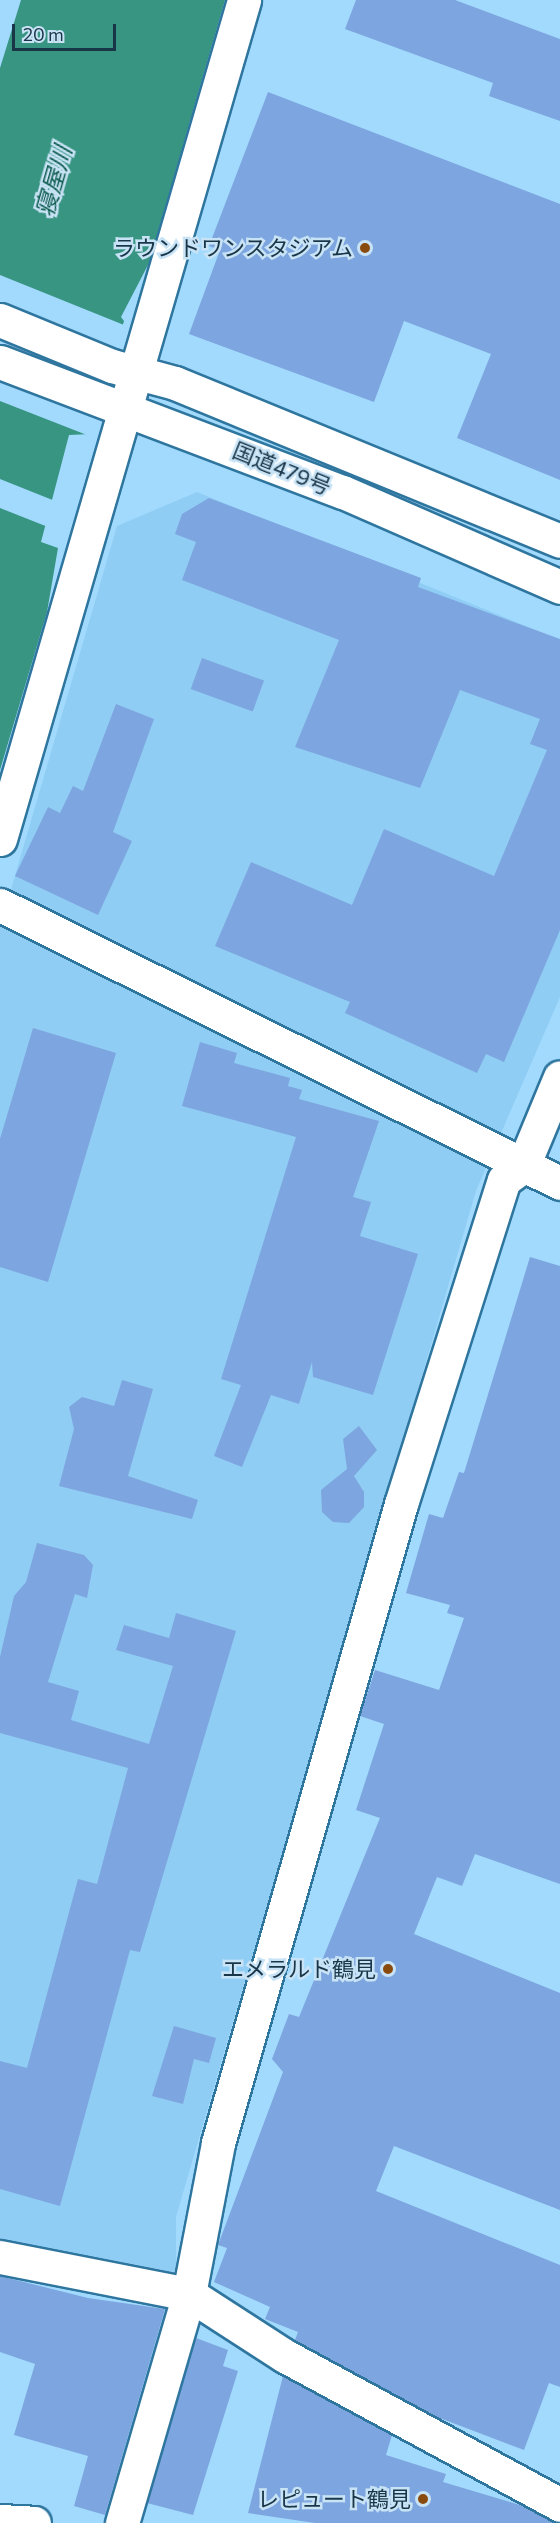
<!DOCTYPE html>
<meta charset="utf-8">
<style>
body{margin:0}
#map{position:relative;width:560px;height:2523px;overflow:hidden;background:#a2dafe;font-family:Commissioner,"Noto Sans JP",sans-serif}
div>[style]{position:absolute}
.built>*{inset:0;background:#90cdf4}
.water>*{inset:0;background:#379582}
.pier>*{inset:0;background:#a2dafe}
.building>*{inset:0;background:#7da5df;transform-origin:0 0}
.roads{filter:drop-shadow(2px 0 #2f769f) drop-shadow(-2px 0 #2f769f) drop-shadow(0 2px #2f769f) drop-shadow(0 -2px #2f769f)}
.minor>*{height:33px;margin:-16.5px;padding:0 16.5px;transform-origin:16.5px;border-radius:16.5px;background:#fff}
.major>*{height:33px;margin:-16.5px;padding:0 16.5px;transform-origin:16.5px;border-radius:16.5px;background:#fff}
.highway>*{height:33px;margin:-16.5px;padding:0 16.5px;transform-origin:16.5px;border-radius:16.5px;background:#fff}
.dots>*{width:16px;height:16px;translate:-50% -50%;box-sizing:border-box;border:3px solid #c8e3f5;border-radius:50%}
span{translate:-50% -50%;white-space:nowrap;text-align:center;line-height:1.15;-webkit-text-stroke:5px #c8e3f5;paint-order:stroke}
.poi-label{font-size:22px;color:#193648}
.right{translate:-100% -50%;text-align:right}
.street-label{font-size:22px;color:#193648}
.water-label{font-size:24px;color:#0d5b4e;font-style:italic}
.scale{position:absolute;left:12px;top:24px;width:104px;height:27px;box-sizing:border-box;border:3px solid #193648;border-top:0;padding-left:8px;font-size:18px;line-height:21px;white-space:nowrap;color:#193648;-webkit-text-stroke:4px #c8e3f5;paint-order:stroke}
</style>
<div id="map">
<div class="built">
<i style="clip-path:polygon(197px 492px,560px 640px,560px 997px,476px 1191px,176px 2217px,176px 2269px,159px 2282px,0 2246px,0 927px,117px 526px)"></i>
</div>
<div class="water">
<i style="clip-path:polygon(21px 0,225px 0,149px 263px,121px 317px,124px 321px,90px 434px,69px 435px,41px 542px,58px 548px,47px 612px,0 770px,0 68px)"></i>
</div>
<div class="pier">
<i style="clip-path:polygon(0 275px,124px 325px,92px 437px,0 401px)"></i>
<i style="clip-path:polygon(0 479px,55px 501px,48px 527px,0 508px)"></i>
</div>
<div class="building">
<i style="clip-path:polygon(356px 0,455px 0,560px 39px,560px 121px,489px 96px,493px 83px,345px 29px)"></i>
<i style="clip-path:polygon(268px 92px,560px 204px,560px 480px,457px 438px,491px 354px,404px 321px,374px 402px,189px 334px,220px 250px,209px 246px)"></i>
<i style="clip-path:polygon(209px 498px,421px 578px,418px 587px,560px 639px,560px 930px,504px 1062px,486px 1054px,477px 1073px,345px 1013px,350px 1002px,215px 946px,251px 862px,352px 905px,384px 829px,494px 876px,547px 750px,530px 744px,540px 719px,460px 690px,420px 788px,295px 747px,339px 640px,182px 580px,196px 542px,175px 534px,182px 514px)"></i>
<i style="left:202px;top:658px;width:66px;height:33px;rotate:20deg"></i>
<i style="clip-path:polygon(116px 704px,154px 719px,113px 832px,132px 841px,98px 915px,15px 876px,48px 807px,60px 813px,73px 786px,83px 791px)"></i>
<i style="clip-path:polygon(33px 1028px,116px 1053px,48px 1282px,0 1267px,0 1139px)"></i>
<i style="clip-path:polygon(200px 1042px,237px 1053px,234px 1063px,290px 1078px,288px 1086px,302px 1090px,299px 1099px,379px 1121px,353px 1197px,371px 1202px,360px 1236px,418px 1254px,373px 1395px,313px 1377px,312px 1362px,299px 1404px,271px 1395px,242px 1467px,214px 1456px,241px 1385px,221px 1379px,296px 1137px,182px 1106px)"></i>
<i style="clip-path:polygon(530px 1257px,560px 1266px,560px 1884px,475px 1854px,462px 1886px,437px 1877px,414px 1934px,560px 1993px,560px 2210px,394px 2146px,376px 2191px,560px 2265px,560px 2387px,549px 2383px,524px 2450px,437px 2417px,295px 2340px,298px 2332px,265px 2319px,270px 2307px,214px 2282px,227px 2248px,218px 2245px,283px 2072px,272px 2059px,289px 2014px,299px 2017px,380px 1818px,356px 1810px,384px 1724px,360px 1716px,375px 1670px,439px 1690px,464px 1618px,447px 1613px,450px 1605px,406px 1593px,429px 1514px,443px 1518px,459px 1472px,464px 1473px)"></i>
<i style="clip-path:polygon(122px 1380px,153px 1389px,128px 1476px,198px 1500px,192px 1519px,59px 1486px,74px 1429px,69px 1407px,82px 1397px,114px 1406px)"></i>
<i style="clip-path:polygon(359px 1426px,377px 1450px,354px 1476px,364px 1492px,364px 1507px,349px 1523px,333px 1522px,322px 1512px,321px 1490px,347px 1469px,343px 1439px)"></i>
<i style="clip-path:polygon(37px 1543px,84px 1555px,93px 1565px,87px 1598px,75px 1594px,48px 1682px,79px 1691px,71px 1720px,149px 1744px,173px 1666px,116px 1650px,124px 1625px,169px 1638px,176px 1613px,236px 1631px,140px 1952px,130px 1950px,60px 2206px,0 2189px,0 2061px,27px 2068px,78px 1879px,97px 1884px,128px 1768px,0 1733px,0 1657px,14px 1596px,26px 1582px)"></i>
<i style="clip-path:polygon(174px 2026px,216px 2038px,209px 2063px,194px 2059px,183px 2104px,152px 2096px)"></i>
<i style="clip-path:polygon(0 2276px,88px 2298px,165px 2309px,105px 2515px,74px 2506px,88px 2456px,14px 2435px,35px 2364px,0 2352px)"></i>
<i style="clip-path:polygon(196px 2338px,228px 2350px,223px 2366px,238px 2371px,193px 2515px,147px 2503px)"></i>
<i style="clip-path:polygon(283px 2376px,392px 2435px,386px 2455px,446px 2474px,443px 2482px,520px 2505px,556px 2523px,315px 2523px,248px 2513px)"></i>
</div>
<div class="roads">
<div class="minor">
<i style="left:0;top:839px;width:874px;rotate:-73.78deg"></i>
<i style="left:0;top:905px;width:625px;rotate:26.4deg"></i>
<i style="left:0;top:2257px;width:193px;rotate:11.1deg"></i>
<i style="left:189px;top:2294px;width:114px;rotate:32.9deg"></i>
<i style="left:285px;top:2356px;width:313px;rotate:28.4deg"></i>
<i style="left:122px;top:2523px;width:239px;rotate:-73.7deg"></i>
<i style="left:189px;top:2294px;width:154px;rotate:-79.1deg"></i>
<i style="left:218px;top:2143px;width:665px;rotate:-74.02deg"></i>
<i style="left:401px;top:1504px;width:340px;rotate:-72.4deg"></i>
<i style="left:504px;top:1180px;width:24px;rotate:-36deg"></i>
<i style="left:523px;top:1166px;width:96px;rotate:-67.4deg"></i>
</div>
<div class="major">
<i style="left:0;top:2521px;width:34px;rotate:3deg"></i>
</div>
<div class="highway">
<i style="left:0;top:320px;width:121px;rotate:22.3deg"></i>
<i style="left:112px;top:366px;width:65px;rotate:15.1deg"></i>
<i style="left:175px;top:383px;width:416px;rotate:22.3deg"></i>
<i style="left:0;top:362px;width:367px;rotate:20.8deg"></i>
<i style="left:343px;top:492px;width:237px;rotate:23.6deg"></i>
</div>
</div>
<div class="dots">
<i style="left:365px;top:248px;background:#884a0d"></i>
<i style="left:388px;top:1969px;background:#884a0d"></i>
<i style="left:423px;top:2499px;background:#884a0d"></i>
</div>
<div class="poi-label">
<span class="right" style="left:353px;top:248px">ラウンドワンスタジアム</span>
<span class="right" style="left:376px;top:1969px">エメラルド鶴見</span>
<span class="right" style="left:411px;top:2499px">レピュート鶴見</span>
</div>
<div class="street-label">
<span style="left:282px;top:468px;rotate:22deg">国道479号</span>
</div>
<div class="water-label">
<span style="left:53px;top:181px;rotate:-74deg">寝屋川</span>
</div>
<div class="scale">20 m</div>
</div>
